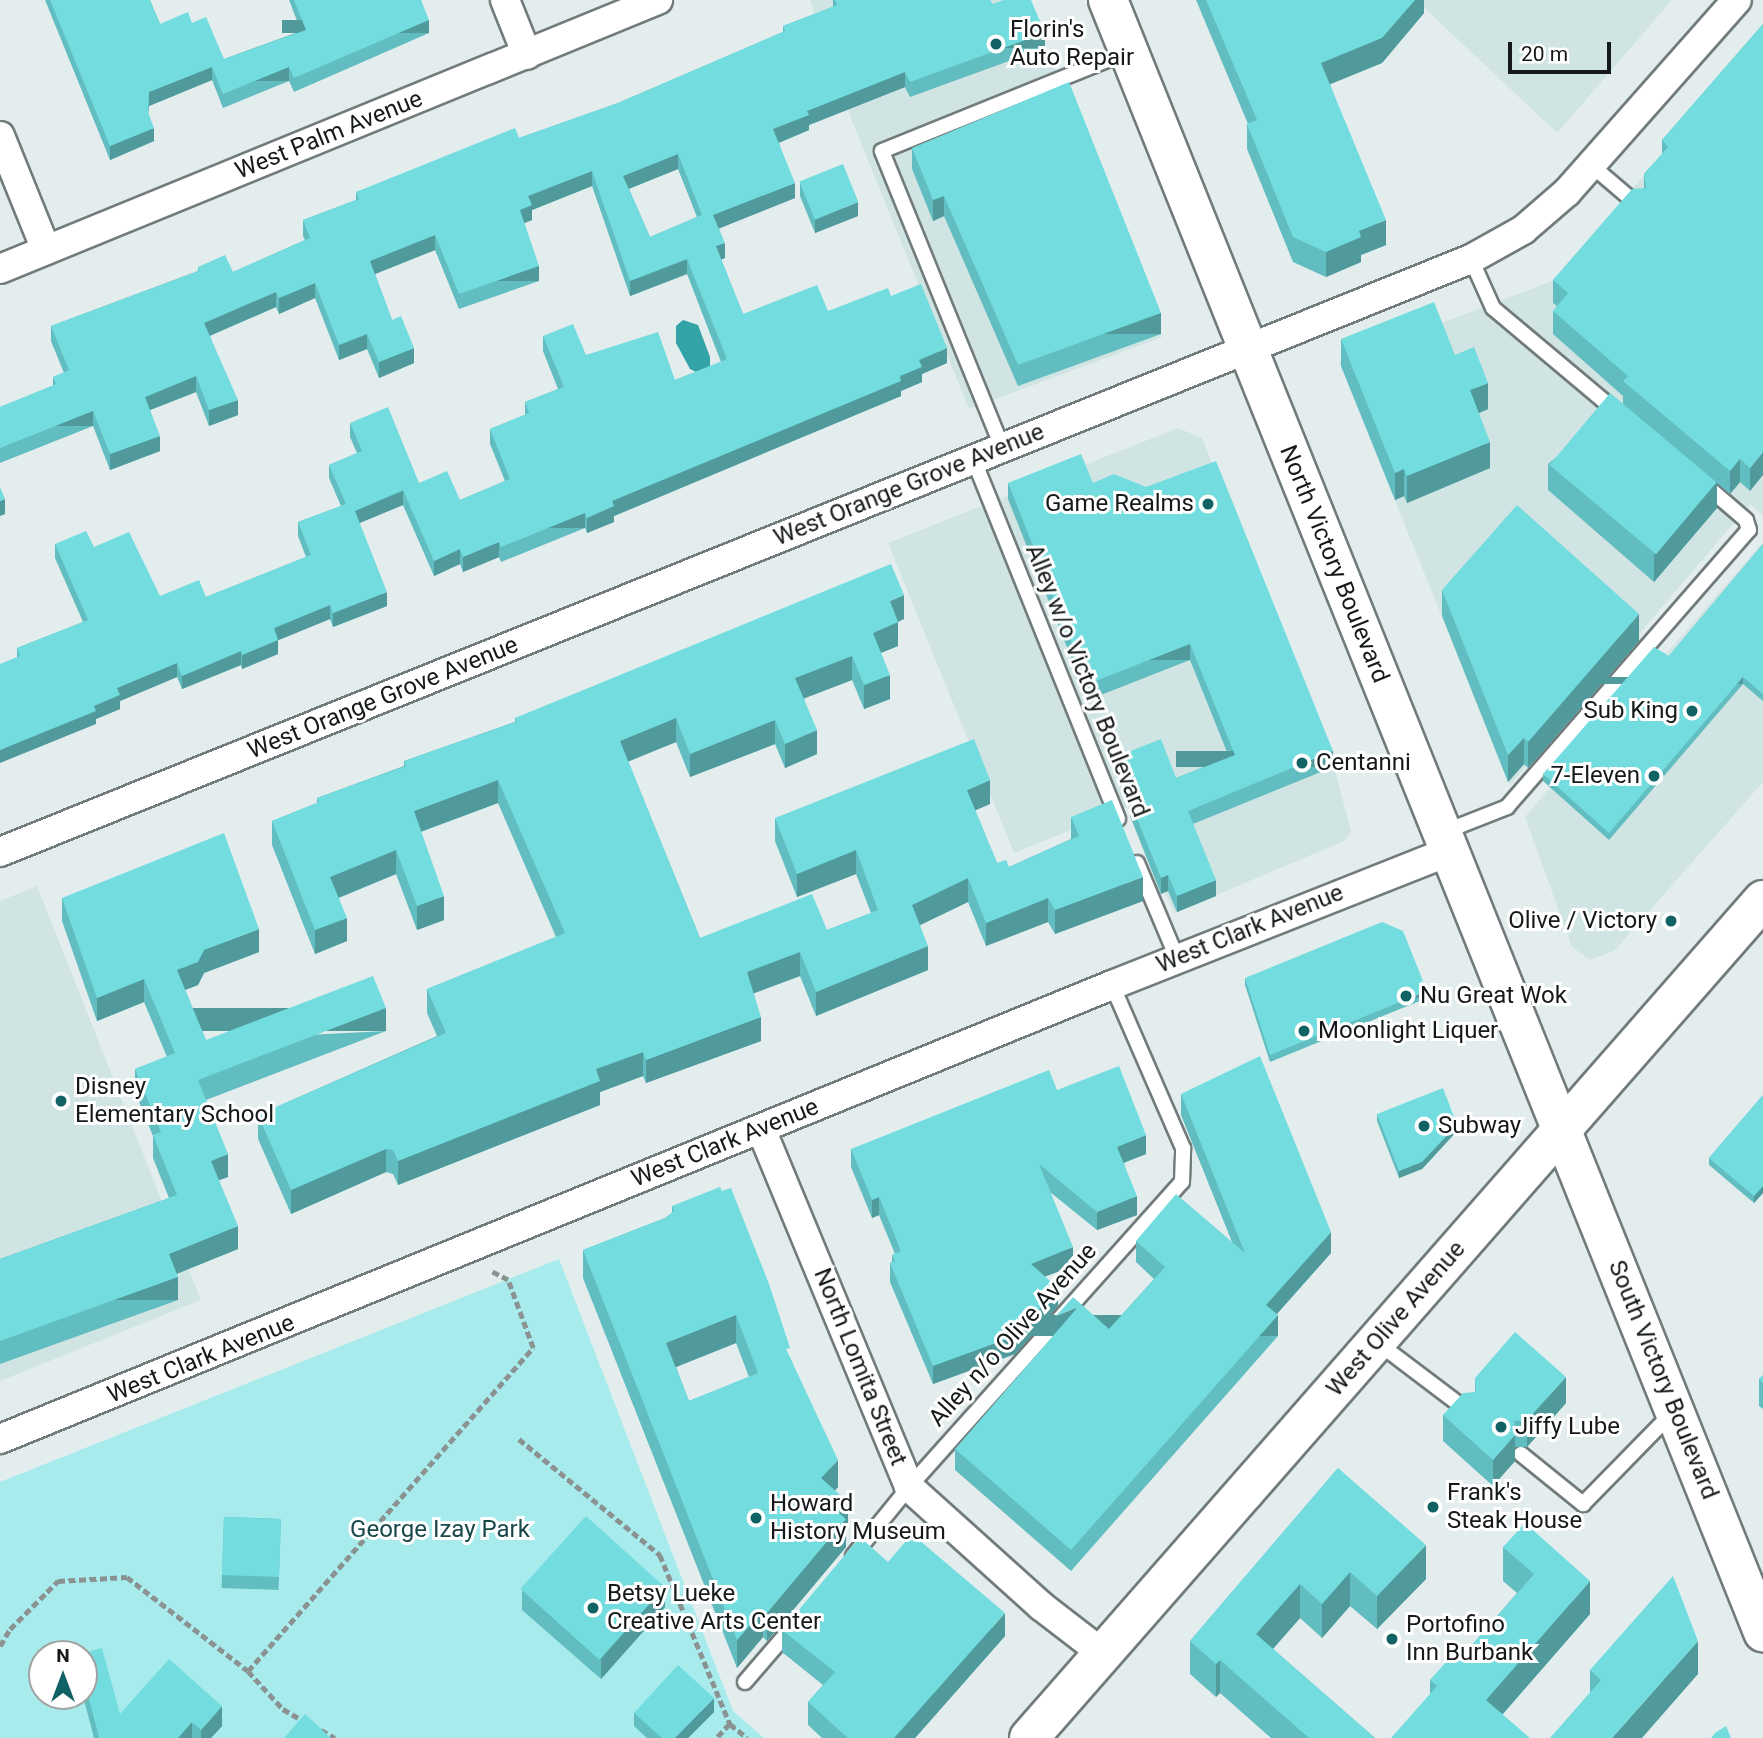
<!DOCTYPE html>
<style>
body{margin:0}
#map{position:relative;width:1763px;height:1738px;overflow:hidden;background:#e3eded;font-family:Roboto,sans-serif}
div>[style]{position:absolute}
.built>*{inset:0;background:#d0e4e4}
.green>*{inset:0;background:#a8ebed}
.water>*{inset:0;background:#32a3a6}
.path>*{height:4.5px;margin-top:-2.25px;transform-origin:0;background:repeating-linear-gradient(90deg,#8b9292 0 7px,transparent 0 10.5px)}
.roads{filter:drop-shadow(2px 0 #727b7b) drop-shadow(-2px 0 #727b7b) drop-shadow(0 2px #727b7b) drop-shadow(0 -2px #727b7b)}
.service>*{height:14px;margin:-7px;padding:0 7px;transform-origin:7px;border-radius:7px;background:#fff}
.minor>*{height:28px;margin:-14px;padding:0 14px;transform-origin:14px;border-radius:14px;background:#fff}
.secondary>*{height:38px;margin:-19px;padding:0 19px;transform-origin:19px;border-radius:19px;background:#fff}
.primary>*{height:38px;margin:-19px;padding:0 19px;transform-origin:19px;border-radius:19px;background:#fff}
.wall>*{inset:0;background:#62bdc0;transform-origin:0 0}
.shaded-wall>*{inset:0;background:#509a9c;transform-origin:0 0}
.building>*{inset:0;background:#72dcdf;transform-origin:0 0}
.dots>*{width:19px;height:19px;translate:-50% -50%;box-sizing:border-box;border:4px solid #fff;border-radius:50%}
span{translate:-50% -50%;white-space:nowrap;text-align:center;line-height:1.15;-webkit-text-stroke:6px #fff;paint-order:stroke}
.poi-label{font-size:24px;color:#151919}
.left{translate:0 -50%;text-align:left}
.right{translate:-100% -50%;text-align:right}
.street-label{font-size:24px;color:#151919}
.park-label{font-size:24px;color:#18484a}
.north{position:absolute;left:28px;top:1640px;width:70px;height:70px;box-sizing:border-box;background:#fff;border:2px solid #a1a3a3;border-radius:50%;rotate:0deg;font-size:19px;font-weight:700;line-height:28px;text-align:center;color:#151919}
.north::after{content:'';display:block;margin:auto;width:24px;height:32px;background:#116265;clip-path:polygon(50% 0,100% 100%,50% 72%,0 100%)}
.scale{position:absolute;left:1508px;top:42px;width:103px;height:32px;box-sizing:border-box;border:4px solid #151919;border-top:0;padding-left:9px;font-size:21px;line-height:24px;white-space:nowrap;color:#151919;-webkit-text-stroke:5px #fff;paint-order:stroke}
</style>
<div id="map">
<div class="built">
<i style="clip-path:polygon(810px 0,1027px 0,1162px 337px,969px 409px,852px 121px)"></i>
<i style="clip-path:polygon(1416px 0,1672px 0,1557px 133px)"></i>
<i style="clip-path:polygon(1763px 38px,1763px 516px,1750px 504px,1510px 785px,1339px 362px,1552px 281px)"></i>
<i style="clip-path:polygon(1178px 428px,1202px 438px,1334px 767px,1351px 831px,1344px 841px,1174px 913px,1128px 807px,1014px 853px,888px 543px)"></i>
<i style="clip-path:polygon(1763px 542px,1763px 782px,1614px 951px,1590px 960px,1572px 947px,1525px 817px)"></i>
<i style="clip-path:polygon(37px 886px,201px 1300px,0 1381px,0 901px)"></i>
</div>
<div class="green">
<i style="clip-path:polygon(evenodd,559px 1259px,733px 1711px,764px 1738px,0 1738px,0 1482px,559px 1259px,42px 1654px,84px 1654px,84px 1696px,42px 1696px,42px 1654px)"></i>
</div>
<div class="water">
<i style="clip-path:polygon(683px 320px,698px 325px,710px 357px,710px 366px,698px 373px,690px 369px,676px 343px,676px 326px)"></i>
</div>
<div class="path">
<i style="left:519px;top:1439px;width:183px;rotate:39.4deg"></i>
<i style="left:660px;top:1555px;width:183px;rotate:67.5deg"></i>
<i style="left:730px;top:1724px;width:19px;rotate:133deg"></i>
<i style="left:0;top:1646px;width:20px;rotate:-60deg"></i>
<i style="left:10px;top:1629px;width:68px;rotate:-45deg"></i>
<i style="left:58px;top:1581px;width:69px;rotate:-3.3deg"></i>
<i style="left:127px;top:1577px;width:153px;rotate:37.8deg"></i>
<i style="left:248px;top:1671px;width:52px;rotate:47.4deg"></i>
<i style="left:283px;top:1709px;width:24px;rotate:30deg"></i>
<i style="left:248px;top:1671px;width:431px;rotate:-48.6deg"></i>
<i style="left:533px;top:1348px;width:72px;rotate:-110.2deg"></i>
<i style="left:508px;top:1280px;width:18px;rotate:-153deg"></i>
<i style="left:730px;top:1724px;width:22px;rotate:39deg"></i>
<i style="left:321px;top:1730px;width:16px;rotate:30deg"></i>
</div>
<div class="roads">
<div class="service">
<i style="left:1591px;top:165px;width:62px;rotate:40.4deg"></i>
<i style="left:1471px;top:259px;width:54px;rotate:65.8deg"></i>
<i style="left:1493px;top:308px;width:162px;rotate:40deg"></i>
<i style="left:1002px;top:447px;width:319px;rotate:-112.1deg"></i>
<i style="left:882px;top:151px;width:264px;rotate:-22deg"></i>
<i style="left:973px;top:458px;width:389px;rotate:68.1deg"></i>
<i style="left:1444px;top:832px;width:68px;rotate:-21.6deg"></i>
<i style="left:1507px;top:807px;width:368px;rotate:-48.9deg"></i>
<i style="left:1749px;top:530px;width:10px;rotate:-107deg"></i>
<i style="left:1746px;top:520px;width:57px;rotate:-139.3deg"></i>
<i style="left:1137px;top:863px;width:103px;rotate:67.2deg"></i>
<i style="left:1378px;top:1343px;width:113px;rotate:37.1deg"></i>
<i style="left:1521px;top:1454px;width:80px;rotate:38.9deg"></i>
<i style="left:1583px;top:1504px;width:126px;rotate:-45.6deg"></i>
<i style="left:853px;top:1556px;width:89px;rotate:-50.9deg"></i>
<i style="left:909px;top:1487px;width:409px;rotate:-48.2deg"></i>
<i style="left:1182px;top:1182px;width:34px;rotate:-88deg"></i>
<i style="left:1183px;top:1148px;width:178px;rotate:-113.5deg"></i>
<i style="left:745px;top:1682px;width:75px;rotate:-49.3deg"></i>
</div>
<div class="minor">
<i style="left:505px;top:0;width:59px;rotate:68.2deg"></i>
<i style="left:0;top:136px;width:123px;rotate:68deg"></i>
<i style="left:0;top:269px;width:711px;rotate:-22.24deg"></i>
<i style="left:0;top:852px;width:1586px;rotate:-21.96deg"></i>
<i style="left:1471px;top:259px;width:60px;rotate:-29.1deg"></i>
<i style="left:1523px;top:230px;width:58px;rotate:-40.8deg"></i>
<i style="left:1567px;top:192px;width:256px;rotate:-48.5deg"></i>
<i style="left:761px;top:1129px;width:387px;rotate:67.5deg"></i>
<i style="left:909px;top:1487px;width:178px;rotate:42deg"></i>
<i style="left:1041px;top:1606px;width:77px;rotate:37.6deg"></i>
<i style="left:0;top:1439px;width:1201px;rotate:-22.21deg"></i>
<i style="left:1112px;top:985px;width:365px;rotate:-21.6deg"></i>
</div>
<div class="secondary">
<i style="left:1029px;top:1738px;width:1114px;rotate:-48.79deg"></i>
</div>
<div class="primary">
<i style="left:1108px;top:0;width:1759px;rotate:68.13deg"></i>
</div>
</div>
<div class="wall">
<i style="clip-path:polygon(45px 0,150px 0,160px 24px,192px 23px,224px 59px,301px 31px,289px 0,421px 0,429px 33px,294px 92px,289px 81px,223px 108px,212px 80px,149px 106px,148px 113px,154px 141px,110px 160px)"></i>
<i style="clip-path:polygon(evenodd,833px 0,990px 0,992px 4px,1045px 48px,910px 97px,905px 87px,809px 125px,809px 130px,779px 143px,795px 198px,719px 228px,725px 258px,721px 259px,743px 314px,828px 311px,891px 296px,947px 363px,922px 374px,922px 382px,901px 391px,901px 396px,614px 516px,614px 522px,587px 533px,585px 528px,501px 562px,499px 557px,463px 572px,460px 564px,434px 576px,403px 505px,359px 523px,387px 606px,333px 627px,330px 619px,278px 640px,278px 654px,242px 669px,241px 665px,182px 689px,177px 677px,120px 701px,120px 709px,96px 719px,96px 724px,17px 657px,17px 648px,83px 622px,55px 558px,55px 544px,94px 547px,160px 596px,206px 597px,306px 557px,298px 536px,298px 522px,341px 506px,329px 478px,329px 465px,357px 453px,350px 437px,350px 423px,419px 483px,460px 500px,505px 481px,490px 444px,490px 429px,525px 415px,525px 402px,558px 389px,543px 351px,543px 336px,586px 355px,675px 380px,721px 362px,687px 274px,630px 296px,592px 186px,532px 210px,532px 220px,524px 223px,539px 281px,459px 309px,435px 250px,375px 274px,392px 320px,414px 363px,379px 378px,367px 349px,339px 360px,315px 298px,279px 314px,276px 307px,210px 336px,238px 415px,209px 426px,196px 392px,150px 410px,160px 451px,110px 470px,93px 426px,0 463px,0 407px,53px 386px,53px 377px,64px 373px,51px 341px,51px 326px,198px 271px,198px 267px,233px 272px,305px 240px,303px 236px,303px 220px,356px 200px,356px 192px,519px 138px,618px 103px,783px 32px,783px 26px,833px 7px,833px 0,678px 169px,697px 217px,650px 237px,629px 189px,678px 169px)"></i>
<i style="clip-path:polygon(1196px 0,1424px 0,1424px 13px,1382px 63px,1330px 84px,1386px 245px,1361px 255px,1361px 262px,1326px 277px,1293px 262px,1247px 149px,1247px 124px,1248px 124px)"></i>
<i style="clip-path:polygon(1763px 24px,1750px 491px,1740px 482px,1730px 494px,1717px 483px,1717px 508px,1654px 582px,1548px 490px,1548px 464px,1623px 403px,1623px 396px,1553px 334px,1553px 311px,1557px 306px,1553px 303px,1553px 280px,1644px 188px,1644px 174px,1662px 154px,1662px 140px)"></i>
<i style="clip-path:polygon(912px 148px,1161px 334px,1018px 386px,944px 216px,933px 221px,912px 169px)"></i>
<i style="clip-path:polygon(800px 182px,858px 216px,815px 233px,800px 196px)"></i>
<i style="clip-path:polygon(1341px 339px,1455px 355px,1488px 409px,1479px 413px,1490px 468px,1407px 503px,1404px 496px,1395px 500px,1341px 366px)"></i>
<i style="clip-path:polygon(1008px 483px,1093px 483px,1333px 767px,1193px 824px,1216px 896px,1177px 912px,1168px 891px,1161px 894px,1130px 816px,1130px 800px,1118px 772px,1118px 756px,1176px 778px,1229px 757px,1190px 660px,1088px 700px,1008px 499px)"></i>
<i style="clip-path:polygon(1763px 544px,1763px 701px,1743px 684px,1609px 840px,1543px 781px,1543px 774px,1669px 656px)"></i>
<i style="clip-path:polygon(1442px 590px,1639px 641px,1528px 768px,1524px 764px,1508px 782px,1442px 616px)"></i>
<i style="clip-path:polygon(904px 619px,898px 622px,898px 646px,881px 653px,890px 699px,864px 709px,852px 680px,804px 698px,817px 754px,785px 768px,775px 744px,690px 777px,676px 742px,628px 761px,700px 938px,827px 930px,871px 913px,856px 874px,797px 897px,775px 841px,775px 818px,990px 804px,975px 810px,997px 863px,1009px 867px,1071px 839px,1071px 817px,1143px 901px,1055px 934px,1048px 922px,986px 946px,968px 902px,920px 925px,928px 970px,816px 1016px,800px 976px,754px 993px,761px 1041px,646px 1083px,643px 1076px,600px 1092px,600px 1105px,398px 1185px,393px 1174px,386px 1172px,291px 1214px,258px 1139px,258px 1115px,437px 1036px,427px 1013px,427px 989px,556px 937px,498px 803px,421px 832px,444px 920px,417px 930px,396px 874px,339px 898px,347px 941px,315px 954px,272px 845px,272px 821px,317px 803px,317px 798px,404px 766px,404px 761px,515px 722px,515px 718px)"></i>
<i style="clip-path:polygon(62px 898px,259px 952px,204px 973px,198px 985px,185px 990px,206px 1040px,386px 1031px,206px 1100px,228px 1177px,219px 1180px,238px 1249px,176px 1274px,178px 1300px,0 1364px,0 1259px,169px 1198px,153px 1158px,153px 1136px,135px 1092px,135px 1069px,167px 1057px,144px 1002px,97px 1021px,62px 921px)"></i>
<i style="clip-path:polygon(1245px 978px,1427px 998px,1270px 1062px,1245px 985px)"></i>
<i style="clip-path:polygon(1057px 1090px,1146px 1154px,1124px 1163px,1137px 1215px,1097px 1230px,1050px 1192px,1073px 1266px,1045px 1276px,1058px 1306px,1015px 1354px,933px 1384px,890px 1282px,890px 1263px,892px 1262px,892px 1255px,895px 1254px,879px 1215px,872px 1218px,851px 1167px,851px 1149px)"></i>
<i style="clip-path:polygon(1181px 1094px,1331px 1253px,1277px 1314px,1278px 1336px,1071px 1571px,955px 1470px,955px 1449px,1109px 1329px,1154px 1279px,1136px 1262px,1136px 1241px,1232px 1242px,1181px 1115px)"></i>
<i style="clip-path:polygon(1763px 1095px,1763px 1193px,1754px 1203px,1709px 1165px,1709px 1158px)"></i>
<i style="clip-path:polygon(1377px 1114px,1457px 1131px,1422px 1169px,1399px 1178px,1377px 1121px)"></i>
<i style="clip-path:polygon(evenodd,672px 1206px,790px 1357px,838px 1487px,835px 1490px,848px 1530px,846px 1533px,846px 1547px,767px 1641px,763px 1637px,737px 1668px,583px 1278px,583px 1250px,665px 1218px,672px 1213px,672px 1206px,736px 1343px,749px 1377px,689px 1401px,676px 1367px,736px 1343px)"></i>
<i style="clip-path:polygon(1763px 1375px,1763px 1409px,1759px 1406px,1759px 1379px)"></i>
<i style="clip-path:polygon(1475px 1378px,1566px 1403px,1527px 1447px,1515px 1447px,1515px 1461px,1493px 1486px,1443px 1441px,1443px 1415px,1475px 1392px)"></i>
<i style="clip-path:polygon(1338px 1468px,1426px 1579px,1377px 1629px,1350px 1606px,1322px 1638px,1300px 1618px,1273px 1649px,1375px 1738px,1271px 1738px,1220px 1693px,1216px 1697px,1190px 1674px,1190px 1641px)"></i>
<i style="left:224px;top:1517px;width:57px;height:71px;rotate:2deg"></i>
<i style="clip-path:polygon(1503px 1547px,1590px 1614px,1503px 1714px,1430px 1694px,1430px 1680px,1459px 1660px,1517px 1593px,1503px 1581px)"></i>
<i style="clip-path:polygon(888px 1562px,1005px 1636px,915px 1738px,822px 1738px,808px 1725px,808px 1702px,823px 1685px,782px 1652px,782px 1630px)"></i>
<i style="clip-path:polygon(522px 1590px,665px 1607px,601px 1679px,522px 1610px)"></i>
<i style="clip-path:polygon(84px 1654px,120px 1714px,222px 1726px,211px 1738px,94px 1738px,83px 1696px,84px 1696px)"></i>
<i style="clip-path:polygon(1590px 1670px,1698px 1674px,1590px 1694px)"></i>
<i style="clip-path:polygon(714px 1712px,688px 1738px,647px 1738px,634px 1726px,634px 1713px)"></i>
</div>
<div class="shaded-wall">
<i style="clip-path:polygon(1415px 0,1424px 0,1424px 13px,1382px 63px,1321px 88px,1321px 63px)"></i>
<i style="left:429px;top:20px;width:13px;height:147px;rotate:90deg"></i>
<i style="left:1045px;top:33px;width:15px;height:144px;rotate:90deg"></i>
<i style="clip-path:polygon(212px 67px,212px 80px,149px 106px,148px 125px,149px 92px)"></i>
<i style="left:289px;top:67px;width:14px;height:71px;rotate:90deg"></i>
<i style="clip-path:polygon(905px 72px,905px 87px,809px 125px,809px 130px,773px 145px,773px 129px,807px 111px)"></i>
<i style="clip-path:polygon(154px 128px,154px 141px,110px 160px,110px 146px)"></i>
<i style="clip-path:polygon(678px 154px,678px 169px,623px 191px,623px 176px)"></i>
<i style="clip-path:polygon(592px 171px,592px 186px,532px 210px,532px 220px,520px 225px,520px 210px,528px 196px)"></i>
<i style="clip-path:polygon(795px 183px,795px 198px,713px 231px,713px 215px)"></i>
<i style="clip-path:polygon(944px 196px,944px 216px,933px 221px,933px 200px)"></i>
<i style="clip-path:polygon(858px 202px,858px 216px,815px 233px,815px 220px)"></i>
<i style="clip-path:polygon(1386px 220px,1386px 245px,1361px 255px,1361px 262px,1326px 277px,1326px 252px,1359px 231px)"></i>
<i style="clip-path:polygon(435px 235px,435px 250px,370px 276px,370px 261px)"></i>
<i style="clip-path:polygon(725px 243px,725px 258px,716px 262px,716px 246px)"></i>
<i style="clip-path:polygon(687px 259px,687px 274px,630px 296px,630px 281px)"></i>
<i style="left:539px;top:266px;width:15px;height:85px;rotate:90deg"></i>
<i style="clip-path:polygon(315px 283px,315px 298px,279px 314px,279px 298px)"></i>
<i style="clip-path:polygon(276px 292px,276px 307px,204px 338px,204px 323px)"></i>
<i style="left:1161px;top:313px;width:21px;height:152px;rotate:90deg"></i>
<i style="clip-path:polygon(367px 334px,367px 349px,339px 360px,339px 345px)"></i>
<i style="clip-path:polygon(414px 348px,414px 363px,379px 378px,379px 362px)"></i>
<i style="clip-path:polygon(947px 348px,947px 363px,922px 374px,922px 382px,901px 391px,901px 396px,614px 516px,614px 522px,587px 533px,587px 518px,612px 501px,900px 376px,919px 360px)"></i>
<i style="clip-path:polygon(196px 376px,196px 392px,145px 412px,145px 397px)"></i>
<i style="clip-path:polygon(1488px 383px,1488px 409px,1470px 417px,1470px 390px)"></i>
<i style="clip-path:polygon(238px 400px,238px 415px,209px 426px,209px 410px)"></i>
<i style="left:93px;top:411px;width:15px;height:100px;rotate:90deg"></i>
<i style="clip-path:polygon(160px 436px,160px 451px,110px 470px,110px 454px)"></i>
<i style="clip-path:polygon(1490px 442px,1490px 468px,1407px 503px,1407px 476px)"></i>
<i style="clip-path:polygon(1763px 452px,1763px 475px,1750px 491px,1750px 468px)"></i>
<i style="clip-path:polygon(1740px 459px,1740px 482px,1730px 494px,1730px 471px)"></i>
<i style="clip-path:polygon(1404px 469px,1404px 496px,1395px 500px,1395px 473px)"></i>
<i style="clip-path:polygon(1717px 482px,1717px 508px,1654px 582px,1654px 555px)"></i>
<i style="clip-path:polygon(403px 491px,403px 505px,355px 525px,355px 511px)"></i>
<i style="clip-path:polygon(5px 499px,5px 514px,0 516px,0 501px)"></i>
<i style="left:585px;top:513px;width:15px;height:91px;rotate:90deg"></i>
<i style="clip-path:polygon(499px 542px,499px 557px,463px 572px,463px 557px)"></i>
<i style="clip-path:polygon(460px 549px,460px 564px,434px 576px,434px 561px)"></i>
<i style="clip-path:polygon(387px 592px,387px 606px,333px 627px,333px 613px)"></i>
<i style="clip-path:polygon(904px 595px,904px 619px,890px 625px,890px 601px)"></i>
<i style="clip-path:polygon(330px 605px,330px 619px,274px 642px,274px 628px)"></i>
<i style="clip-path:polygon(1639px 614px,1639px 641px,1528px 768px,1528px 742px)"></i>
<i style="clip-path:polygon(898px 622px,898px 646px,873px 656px,873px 633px)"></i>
<i style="clip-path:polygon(278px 640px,278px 654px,242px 669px,242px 655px)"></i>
<i style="left:1190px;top:644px;width:16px;height:110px;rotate:90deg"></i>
<i style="clip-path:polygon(241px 651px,241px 665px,182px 689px,182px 676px)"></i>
<i style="clip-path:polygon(852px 656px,852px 680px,795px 702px,795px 678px)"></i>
<i style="clip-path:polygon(177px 663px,177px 677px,120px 701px,120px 709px,96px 719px,96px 724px,0 763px,0 750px,94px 706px,117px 688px)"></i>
<i style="clip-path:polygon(890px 675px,890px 699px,864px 709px,864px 685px)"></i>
<i style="left:1743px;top:677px;width:7px;height:206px;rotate:90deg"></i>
<i style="clip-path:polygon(676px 718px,676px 742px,620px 765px,620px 741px)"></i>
<i style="clip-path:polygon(775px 720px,775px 744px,690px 777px,690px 754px)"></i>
<i style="clip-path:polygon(817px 730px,817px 754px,785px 768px,785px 744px)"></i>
<i style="clip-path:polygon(1524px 738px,1524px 764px,1508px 782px,1508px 755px)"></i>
<i style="left:1333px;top:751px;width:16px;height:157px;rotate:90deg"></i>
<i style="clip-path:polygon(498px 780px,498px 803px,414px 834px,414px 811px)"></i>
<i style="clip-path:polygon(990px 780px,990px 804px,967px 814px,967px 790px)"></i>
<i style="clip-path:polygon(396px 850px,396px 874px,330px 901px,330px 877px)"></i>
<i style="clip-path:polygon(856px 850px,856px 874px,797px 897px,797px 874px)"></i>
<i style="clip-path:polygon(1168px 875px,1168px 891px,1161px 894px,1161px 878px)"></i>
<i style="clip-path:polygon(1143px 877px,1143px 901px,1055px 934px,1055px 910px)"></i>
<i style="clip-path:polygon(968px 878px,968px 902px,912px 929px,912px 905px)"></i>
<i style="clip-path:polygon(1216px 880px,1216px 896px,1177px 912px,1177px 896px)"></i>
<i style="clip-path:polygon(444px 896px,444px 920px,417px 930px,417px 906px)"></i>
<i style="clip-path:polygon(1048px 898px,1048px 922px,986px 946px,986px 923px)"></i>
<i style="clip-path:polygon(347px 918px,347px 941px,315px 954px,315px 930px)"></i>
<i style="clip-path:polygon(259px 929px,259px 952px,204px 973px,198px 985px,177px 993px,177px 970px,204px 950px)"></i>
<i style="clip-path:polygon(928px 946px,928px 970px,816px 1016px,816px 992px)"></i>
<i style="clip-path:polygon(800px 952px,800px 976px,747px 996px,747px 972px)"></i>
<i style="clip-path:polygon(144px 979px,144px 1002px,97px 1021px,97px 998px)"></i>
<i style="left:1427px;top:991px;width:7px;height:170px;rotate:90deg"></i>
<i style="left:386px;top:1008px;width:23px;height:201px;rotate:90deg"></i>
<i style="clip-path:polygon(761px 1017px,761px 1041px,646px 1083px,646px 1060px)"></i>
<i style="clip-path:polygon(643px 1052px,643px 1076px,600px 1092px,600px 1105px,398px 1185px,398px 1161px,596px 1069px)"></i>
<i style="clip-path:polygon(1457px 1125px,1457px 1131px,1422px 1169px,1399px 1178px,1399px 1171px)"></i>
<i style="clip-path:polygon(1146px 1135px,1146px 1154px,1117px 1165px,1117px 1147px)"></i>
<i style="clip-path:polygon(386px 1149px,386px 1172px,291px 1214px,291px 1190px)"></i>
<i style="clip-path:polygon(228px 1154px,228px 1177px,211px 1183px,211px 1161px)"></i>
<i style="clip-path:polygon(1763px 1186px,1763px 1193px,1754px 1203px,1754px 1196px)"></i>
<i style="clip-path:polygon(1137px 1196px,1137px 1215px,1097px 1230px,1097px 1212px)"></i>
<i style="clip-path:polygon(879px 1197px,879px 1215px,872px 1218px,872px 1200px)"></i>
<i style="clip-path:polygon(238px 1226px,238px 1249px,169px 1277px,169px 1254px)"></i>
<i style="clip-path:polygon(1331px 1232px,1331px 1253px,1266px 1326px,1266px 1305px)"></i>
<i style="clip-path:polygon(1073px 1247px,1073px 1266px,1031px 1282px,1031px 1264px)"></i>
<i style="left:178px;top:1277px;width:23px;height:189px;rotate:90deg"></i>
<i style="clip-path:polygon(1058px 1288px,1058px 1306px,1015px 1354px,933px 1384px,933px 1366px)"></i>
<i style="clip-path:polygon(1078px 1307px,1056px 1337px,1056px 1316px)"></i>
<i style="clip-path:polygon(736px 1315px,736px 1343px,666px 1371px,666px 1343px)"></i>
<i style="left:1278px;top:1315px;width:21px;height:313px;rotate:90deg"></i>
<i style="clip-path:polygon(1566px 1377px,1566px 1403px,1527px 1447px,1527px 1420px)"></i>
<i style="clip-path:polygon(1515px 1435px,1515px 1461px,1493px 1486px,1493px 1460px)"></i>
<i style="clip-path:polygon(838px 1460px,838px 1487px,821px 1506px,821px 1478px)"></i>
<i style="clip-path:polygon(848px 1502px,848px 1530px,846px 1533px,846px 1547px,767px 1641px,767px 1613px,839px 1513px)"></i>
<i style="clip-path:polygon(1426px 1545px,1426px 1579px,1377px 1629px,1377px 1596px)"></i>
<i style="clip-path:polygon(1350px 1572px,1350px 1606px,1322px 1638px,1322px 1604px)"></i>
<i style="clip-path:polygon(1590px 1581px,1590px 1614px,1486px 1733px,1486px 1700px)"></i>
<i style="clip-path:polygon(1300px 1584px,1300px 1618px,1256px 1668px,1256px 1634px)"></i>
<i style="clip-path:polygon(665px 1586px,665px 1607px,601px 1679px,601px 1659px)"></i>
<i style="clip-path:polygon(763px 1610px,763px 1637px,737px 1668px,737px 1640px)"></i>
<i style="clip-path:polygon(1005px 1613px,1005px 1636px,915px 1738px,894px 1738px)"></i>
<i style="clip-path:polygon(1698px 1641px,1698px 1674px,1642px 1738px,1612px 1738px)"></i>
<i style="clip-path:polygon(1220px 1660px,1220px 1693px,1216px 1697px,1216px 1664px)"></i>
<i style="clip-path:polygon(714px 1698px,714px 1712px,688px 1738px,675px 1738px)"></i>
<i style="clip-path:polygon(222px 1706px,222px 1726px,211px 1738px,201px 1738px,201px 1730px)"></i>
<i style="clip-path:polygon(192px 1722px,192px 1738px,178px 1738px)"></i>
</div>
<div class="building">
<i style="clip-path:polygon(50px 0,150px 0,160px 24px,188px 12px,192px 23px,206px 17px,224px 59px,306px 30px,294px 0,421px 0,429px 20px,294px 78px,289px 67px,223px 94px,212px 67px,149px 92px,148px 112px,154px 128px,110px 146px)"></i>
<i style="clip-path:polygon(evenodd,835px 0,990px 0,992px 4px,1004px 0,1031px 0,1045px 33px,910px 82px,905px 72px,807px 111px,809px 115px,773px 129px,795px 183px,713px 215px,725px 243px,716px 246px,743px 314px,817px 285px,828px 311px,888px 288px,891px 296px,921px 284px,947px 348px,919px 360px,922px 367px,900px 376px,901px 381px,612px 501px,614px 506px,587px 518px,585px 513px,501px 547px,499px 542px,463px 557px,460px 549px,434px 561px,403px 490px,447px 471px,460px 500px,510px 479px,490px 429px,529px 413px,525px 402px,564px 387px,543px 336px,573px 324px,586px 355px,658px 332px,675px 380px,727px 359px,687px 259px,630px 281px,592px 171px,528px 196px,532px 205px,520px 210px,539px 266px,459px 294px,435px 235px,370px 261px,392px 320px,401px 316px,414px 348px,379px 362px,367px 334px,339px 345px,315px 283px,279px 298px,276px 292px,204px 323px,238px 400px,209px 410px,196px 376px,145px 397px,160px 436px,110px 454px,93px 411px,0 448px,0 407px,56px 384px,53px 377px,69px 370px,51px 326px,199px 271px,198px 267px,225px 255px,233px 272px,310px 238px,303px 220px,359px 199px,356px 192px,515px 128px,519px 138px,618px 103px,785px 31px,783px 26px,837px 5px,835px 0,678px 154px,702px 215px,650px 237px,623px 176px,678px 154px)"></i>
<i style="clip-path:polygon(1206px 0,1415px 0,1382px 38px,1321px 63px,1386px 220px,1359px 231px,1361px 237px,1326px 252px,1293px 237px,1247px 124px,1257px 120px)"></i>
<i style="clip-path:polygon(1763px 24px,1763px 452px,1750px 468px,1740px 459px,1730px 471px,1623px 381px,1628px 376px,1553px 311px,1568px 293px,1553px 280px,1632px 189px,1646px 188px,1644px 174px,1668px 147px,1662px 140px)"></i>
<i style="clip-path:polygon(1069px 82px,1161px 313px,1018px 365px,944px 196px,933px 200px,912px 148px)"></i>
<i style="left:843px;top:164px;width:41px;height:47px;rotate:68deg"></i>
<i style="clip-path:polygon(1434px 302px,1455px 355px,1474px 347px,1488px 383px,1470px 390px,1490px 442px,1407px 476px,1404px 469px,1395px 473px,1341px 339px)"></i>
<i style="left:1610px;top:393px;width:139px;height:94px;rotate:40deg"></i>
<i style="clip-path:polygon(388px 407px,419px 483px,355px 511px,387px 592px,333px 613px,330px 605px,274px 628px,278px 640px,242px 655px,241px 651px,182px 676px,177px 663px,117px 688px,120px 695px,94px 706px,96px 711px,0 750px,0 664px,20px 656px,17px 648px,88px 620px,55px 544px,86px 531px,94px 547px,129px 532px,160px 596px,199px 580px,206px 597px,311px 555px,298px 522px,346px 504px,329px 465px,362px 451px,350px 423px)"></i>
<i style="clip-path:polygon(1081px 454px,1093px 483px,1114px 474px,1146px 487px,1216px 461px,1333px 751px,1188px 811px,1216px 880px,1177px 896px,1168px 875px,1161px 878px,1130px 801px,1135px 798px,1118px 756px,1161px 739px,1176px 778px,1235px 755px,1190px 644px,1088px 684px,1008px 483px)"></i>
<i style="clip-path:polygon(0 487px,5px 499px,0 501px)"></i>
<i style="clip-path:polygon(1517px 505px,1639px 614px,1528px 742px,1524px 738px,1508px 755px,1442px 590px)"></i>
<i style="clip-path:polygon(1763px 544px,1763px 694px,1743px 677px,1609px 833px,1543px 774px,1654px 647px,1669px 656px)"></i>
<i style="clip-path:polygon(891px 564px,904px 595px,890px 601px,898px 622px,873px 633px,890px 675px,864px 685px,852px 656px,795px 678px,817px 730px,785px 744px,775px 720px,690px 754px,676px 718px,620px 741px,700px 938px,812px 894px,827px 930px,878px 910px,856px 850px,797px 874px,775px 818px,974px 739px,990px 780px,967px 790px,997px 863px,1006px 860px,1009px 867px,1079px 836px,1071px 817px,1112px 800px,1143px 877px,1055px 910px,1048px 898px,986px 923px,968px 878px,912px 905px,928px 946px,816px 992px,800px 952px,747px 972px,761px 1017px,646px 1060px,643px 1052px,596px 1069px,600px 1081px,398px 1161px,393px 1150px,386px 1149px,291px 1190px,258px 1115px,446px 1033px,427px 989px,565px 933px,498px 780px,414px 811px,444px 896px,417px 906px,396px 850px,330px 877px,347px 918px,315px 930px,272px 821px,319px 802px,317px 798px,406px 766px,404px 761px,516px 722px,515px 718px)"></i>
<i style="clip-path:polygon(224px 833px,259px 929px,204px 950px,198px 962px,177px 970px,206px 1040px,373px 976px,386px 1008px,198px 1080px,228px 1154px,211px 1161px,238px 1226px,169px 1254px,178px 1277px,0 1341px,0 1259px,177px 1195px,153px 1135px,161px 1132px,135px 1069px,175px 1053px,144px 979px,97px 998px,62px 898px)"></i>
<i style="clip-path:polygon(1382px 922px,1403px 931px,1427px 991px,1270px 1055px,1245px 978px)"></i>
<i style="clip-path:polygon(1260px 1056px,1331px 1232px,1266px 1305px,1278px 1315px,1071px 1550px,955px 1449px,1078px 1307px,1056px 1316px,1073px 1297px,1109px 1329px,1165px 1267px,1136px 1241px,1176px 1194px,1245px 1253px,1181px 1094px)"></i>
<i style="clip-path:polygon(1119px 1066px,1146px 1135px,1117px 1147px,1137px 1196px,1097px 1212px,1039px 1164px,1073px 1247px,1031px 1264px,1058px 1288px,1015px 1336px,933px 1366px,890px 1263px,895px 1261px,892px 1255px,901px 1251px,879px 1197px,872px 1200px,851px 1149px,1049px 1070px,1057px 1090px)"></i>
<i style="clip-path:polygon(1443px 1088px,1457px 1125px,1422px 1162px,1399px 1171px,1377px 1114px)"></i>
<i style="clip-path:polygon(1763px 1095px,1763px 1186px,1754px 1196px,1709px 1158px)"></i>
<i style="clip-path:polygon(evenodd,720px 1187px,722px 1191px,731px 1188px,769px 1284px,790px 1348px,786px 1349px,838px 1460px,821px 1478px,848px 1502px,839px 1513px,846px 1519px,767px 1613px,763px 1610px,737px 1640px,583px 1250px,665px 1218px,674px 1211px,672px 1206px,720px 1187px,736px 1315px,758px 1373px,689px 1401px,666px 1343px,736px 1315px)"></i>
<i style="clip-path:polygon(1515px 1332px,1566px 1377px,1527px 1420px,1514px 1421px,1515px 1435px,1493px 1460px,1443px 1415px,1463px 1393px,1476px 1392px,1475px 1378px)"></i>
<i style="clip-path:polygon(1763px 1375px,1763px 1383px,1759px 1379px)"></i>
<i style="clip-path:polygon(1338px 1468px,1426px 1545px,1377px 1596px,1350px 1572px,1322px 1604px,1300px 1584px,1256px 1634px,1375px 1738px,1309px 1738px,1220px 1660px,1216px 1664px,1190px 1641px)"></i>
<i style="left:586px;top:1516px;width:106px;height:98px;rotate:42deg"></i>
<i style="left:224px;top:1517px;width:57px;height:58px;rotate:2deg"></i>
<i style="clip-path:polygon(1525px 1523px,1590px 1581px,1486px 1700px,1530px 1738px,1391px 1738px,1437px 1686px,1430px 1680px,1453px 1654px,1459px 1660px,1534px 1574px,1503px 1547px)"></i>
<i style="clip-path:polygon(912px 1534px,1005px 1613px,894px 1738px,848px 1738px,808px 1702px,835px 1672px,782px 1630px,860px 1537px,888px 1562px)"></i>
<i style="clip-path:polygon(1673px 1576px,1698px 1641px,1612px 1738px,1550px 1738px,1601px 1680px,1590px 1670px)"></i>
<i style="clip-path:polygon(102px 1648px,120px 1714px,169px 1659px,222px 1706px,201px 1730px,192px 1722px,178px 1738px,98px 1738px,99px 1737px,84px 1680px,84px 1654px,79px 1654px)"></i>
<i style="clip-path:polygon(678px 1665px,714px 1698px,675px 1738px,662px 1738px,634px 1713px)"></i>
<i style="clip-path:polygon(305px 1714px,331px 1738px,284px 1738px)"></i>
<i style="clip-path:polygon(1726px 1726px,1731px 1738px,1711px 1738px,1715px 1733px)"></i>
</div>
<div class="dots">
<i style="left:996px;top:44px;background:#116265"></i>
<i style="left:1208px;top:504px;background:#116265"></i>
<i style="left:1692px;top:711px;background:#116265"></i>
<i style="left:1302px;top:763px;background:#116265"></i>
<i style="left:1654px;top:776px;background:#116265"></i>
<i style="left:1671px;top:921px;background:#116265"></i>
<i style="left:1406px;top:996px;background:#116265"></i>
<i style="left:1304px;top:1031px;background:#116265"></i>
<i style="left:61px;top:1101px;background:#116265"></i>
<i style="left:1424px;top:1126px;background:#116265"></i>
<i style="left:1501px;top:1427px;background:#116265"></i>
<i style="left:1433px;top:1507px;background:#116265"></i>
<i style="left:756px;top:1518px;background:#116265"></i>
<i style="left:593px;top:1608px;background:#116265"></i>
<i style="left:1392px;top:1639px;background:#116265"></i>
</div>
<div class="poi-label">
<span class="left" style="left:1010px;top:44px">Florin's<br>Auto Repair</span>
<span class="right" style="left:1194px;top:504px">Game Realms</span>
<span class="right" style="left:1678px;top:711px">Sub King</span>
<span class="left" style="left:1316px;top:763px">Centanni</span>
<span class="right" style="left:1640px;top:776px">7-Eleven</span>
<span class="right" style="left:1657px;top:921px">Olive / Victory</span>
<span class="left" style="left:1420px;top:996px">Nu Great Wok</span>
<span class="left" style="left:1318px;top:1031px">Moonlight Liquer</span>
<span class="left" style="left:75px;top:1101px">Disney<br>Elementary School</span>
<span class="left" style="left:1438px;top:1126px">Subway</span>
<span class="left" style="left:1515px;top:1427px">Jiffy Lube</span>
<span class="left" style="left:1447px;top:1507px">Frank's<br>Steak House</span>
<span class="left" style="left:770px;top:1518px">Howard<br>History Museum</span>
<span class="left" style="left:607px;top:1608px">Betsy Lueke<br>Creative Arts Center</span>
<span class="left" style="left:1406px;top:1639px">Portofino<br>Inn Burbank</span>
</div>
<div class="street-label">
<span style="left:329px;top:135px;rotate:-22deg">West Palm Avenue</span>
<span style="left:909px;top:485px;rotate:-22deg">West Orange Grove Avenue</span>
<span style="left:1334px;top:564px;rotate:68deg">North Victory Boulevard</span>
<span style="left:1087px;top:681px;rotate:68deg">Alley w/o Victory Boulevard</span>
<span style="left:383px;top:698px;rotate:-22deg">West Orange Grove Avenue</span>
<span style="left:1250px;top:929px;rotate:-22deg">West Clark Avenue</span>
<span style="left:725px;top:1143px;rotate:-22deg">West Clark Avenue</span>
<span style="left:1396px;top:1319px;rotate:-49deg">West Olive Avenue</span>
<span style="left:1013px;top:1335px;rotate:-48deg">Alley n/o Olive Avenue</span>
<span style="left:201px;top:1359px;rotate:-22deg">West Clark Avenue</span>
<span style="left:860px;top:1367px;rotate:68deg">North Lomita Street</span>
<span style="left:1663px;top:1380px;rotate:68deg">South Victory Boulevard</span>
</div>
<div class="park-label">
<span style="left:440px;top:1530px">George Izay Park</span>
</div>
<div class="north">N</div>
<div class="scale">20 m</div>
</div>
